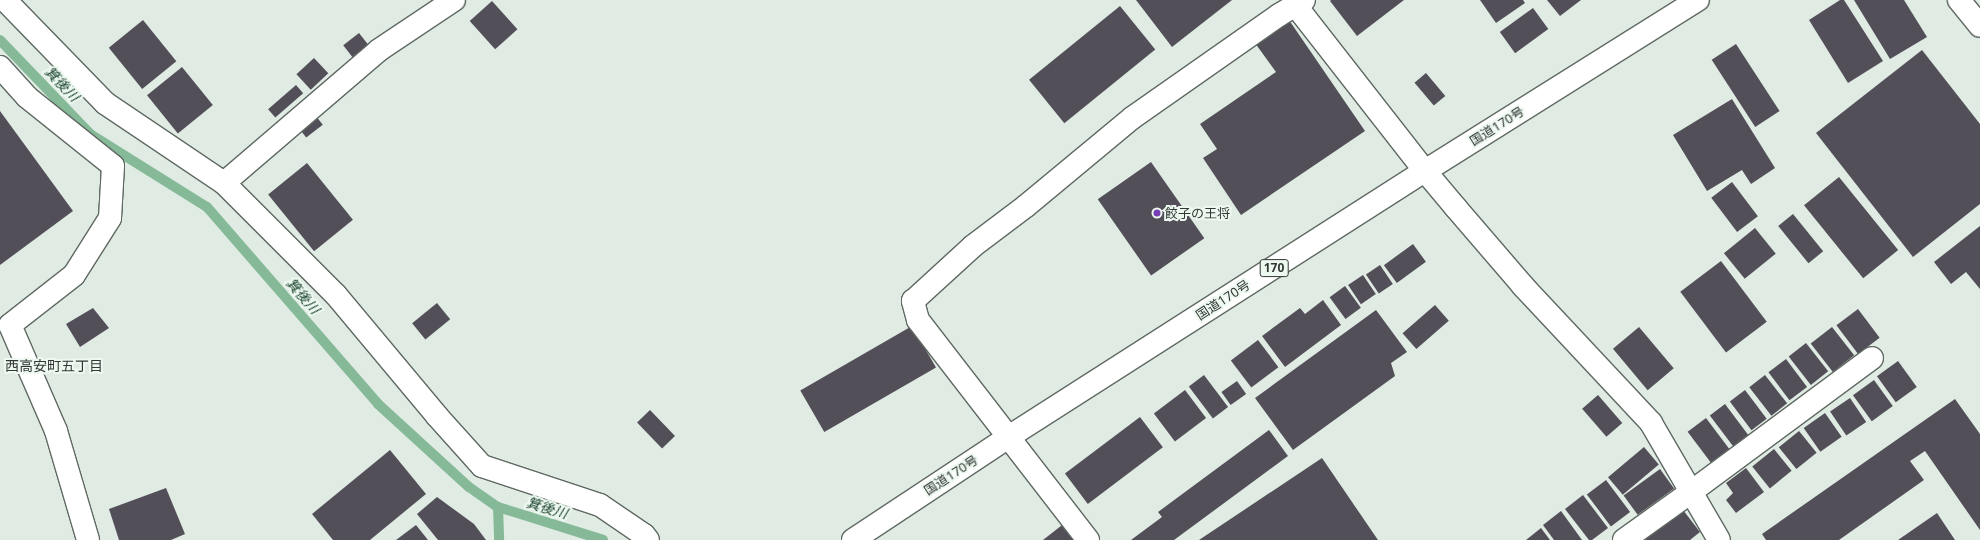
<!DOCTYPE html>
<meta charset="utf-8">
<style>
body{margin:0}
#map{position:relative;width:1980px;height:540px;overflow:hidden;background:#dfebe3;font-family:"Noto Sans","Noto Sans JP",sans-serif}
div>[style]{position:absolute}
.stream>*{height:10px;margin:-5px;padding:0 5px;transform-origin:5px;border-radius:5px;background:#86b998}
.building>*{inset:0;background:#534f59;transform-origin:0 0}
.roads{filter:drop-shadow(1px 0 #5f6962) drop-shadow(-1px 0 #5f6962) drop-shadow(0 1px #5f6962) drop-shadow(0 -1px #5f6962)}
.minor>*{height:22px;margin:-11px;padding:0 11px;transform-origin:11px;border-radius:11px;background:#fff}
.highway>*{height:22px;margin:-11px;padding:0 11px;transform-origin:11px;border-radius:11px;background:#fff}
.dots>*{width:11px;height:11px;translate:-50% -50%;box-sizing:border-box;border:2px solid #edf9f0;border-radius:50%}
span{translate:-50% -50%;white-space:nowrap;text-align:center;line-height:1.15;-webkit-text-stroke:4px #edf9f0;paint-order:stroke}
.shield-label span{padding:1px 3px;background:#edf9f0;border:1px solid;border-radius:3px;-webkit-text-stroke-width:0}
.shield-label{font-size:12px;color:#323734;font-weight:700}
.street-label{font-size:13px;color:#323734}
.poi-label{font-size:13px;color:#323734}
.left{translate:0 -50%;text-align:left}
.water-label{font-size:14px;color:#0e3822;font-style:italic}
.neighbourhood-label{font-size:14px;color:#323734}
</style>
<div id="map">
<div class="stream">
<i style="left:0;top:40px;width:130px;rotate:46.2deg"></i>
<i style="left:90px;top:134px;width:138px;rotate:32deg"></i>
<i style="left:207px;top:207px;width:261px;rotate:49deg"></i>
<i style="left:378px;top:404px;width:123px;rotate:42.4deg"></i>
<i style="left:469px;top:487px;width:35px;rotate:35deg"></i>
<i style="left:498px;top:507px;width:110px;rotate:17.4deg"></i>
<i style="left:498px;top:507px;width:33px;rotate:88deg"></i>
</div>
<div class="building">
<i style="clip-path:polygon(1136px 0,1232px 0,1172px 47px)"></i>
<i style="clip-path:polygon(1331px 0,1404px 0,1357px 36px,1330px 1px)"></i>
<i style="clip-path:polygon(1480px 0,1523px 0,1525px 3px,1496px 23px)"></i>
<i style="clip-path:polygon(1547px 0,1581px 0,1560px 16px)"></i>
<i style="clip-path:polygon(1840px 0,1844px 0,1883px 61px,1848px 83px,1809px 20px)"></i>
<i style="clip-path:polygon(1854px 0,1904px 0,1927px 37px,1890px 59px)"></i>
<i style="left:492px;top:1px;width:38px;height:30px;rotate:48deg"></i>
<i style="left:1120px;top:6px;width:56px;height:117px;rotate:51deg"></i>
<i style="left:1533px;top:8px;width:26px;height:41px;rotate:54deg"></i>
<i style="left:143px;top:20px;width:53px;height:44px;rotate:51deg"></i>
<i style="clip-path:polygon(1289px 20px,1365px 131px,1241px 215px,1203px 158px,1217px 149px,1200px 124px,1276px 72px,1255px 43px)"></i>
<i style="left:359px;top:33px;width:16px;height:20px;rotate:52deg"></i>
<i style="left:1736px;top:44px;width:80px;height:29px;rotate:57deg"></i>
<i style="clip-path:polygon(1922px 50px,1980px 124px,1980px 204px,1913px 257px,1816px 133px)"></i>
<i style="left:314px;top:58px;width:21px;height:24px;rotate:47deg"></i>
<i style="left:182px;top:67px;width:49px;height:45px;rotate:51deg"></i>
<i style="left:1426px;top:73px;width:30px;height:15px;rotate:50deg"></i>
<i style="left:296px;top:85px;width:11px;height:37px;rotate:49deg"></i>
<i style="clip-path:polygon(1732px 99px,1775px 168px,1751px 184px,1742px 170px,1707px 191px,1673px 135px)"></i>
<i style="clip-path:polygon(0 111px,73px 211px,0 265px)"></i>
<i style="left:316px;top:116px;width:11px;height:21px;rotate:52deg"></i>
<i style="left:1151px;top:162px;width:93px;height:65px;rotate:55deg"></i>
<i style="left:307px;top:163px;width:73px;height:50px;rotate:51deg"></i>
<i style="left:1839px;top:177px;width:94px;height:45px;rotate:51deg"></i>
<i style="left:1732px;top:182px;width:43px;height:26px;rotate:53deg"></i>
<i style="left:1793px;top:214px;width:48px;height:19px;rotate:51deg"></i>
<i style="clip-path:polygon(1980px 226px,1980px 289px,1966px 272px,1951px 284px,1934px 262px)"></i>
<i style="left:1755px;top:228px;width:33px;height:40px;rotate:51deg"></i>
<i style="left:1413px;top:244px;width:22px;height:36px;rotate:54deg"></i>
<i style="left:1721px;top:261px;width:76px;height:51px;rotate:53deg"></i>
<i style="left:1380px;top:265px;width:23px;height:17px;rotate:56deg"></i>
<i style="left:1363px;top:275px;width:23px;height:18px;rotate:56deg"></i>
<i style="left:1345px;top:286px;width:27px;height:19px;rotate:54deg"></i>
<i style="clip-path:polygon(1323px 300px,1341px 325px,1285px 367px,1262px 336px,1300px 308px,1305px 314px)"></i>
<i style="left:437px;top:303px;width:21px;height:32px;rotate:51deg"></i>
<i style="left:1435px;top:305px;width:21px;height:43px;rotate:49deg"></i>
<i style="clip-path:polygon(93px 308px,109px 328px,80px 347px,66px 324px)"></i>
<i style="left:1858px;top:309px;width:36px;height:27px;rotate:53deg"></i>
<i style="clip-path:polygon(1376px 310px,1407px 352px,1391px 363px,1395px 376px,1293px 450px,1255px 398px)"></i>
<i style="left:912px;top:326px;width:48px;height:129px;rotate:60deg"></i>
<i style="left:1639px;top:327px;width:54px;height:34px;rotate:50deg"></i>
<i style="left:1832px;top:327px;width:36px;height:27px;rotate:52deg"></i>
<i style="left:1258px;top:340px;width:34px;height:34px;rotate:53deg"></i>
<i style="left:1806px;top:343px;width:36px;height:22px;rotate:52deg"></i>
<i style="left:1786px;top:359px;width:35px;height:22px;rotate:53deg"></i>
<i style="left:1898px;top:361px;width:32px;height:26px;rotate:54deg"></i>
<i style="left:1204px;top:375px;width:40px;height:19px;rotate:53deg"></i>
<i style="left:1765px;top:375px;width:36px;height:20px;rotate:52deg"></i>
<i style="left:1874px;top:380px;width:32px;height:26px;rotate:54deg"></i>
<i style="left:1237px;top:381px;width:16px;height:19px;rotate:55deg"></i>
<i style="left:1185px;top:390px;width:35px;height:39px;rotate:53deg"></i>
<i style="left:1745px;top:390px;width:36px;height:19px;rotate:53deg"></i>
<i style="left:1598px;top:395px;width:37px;height:21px;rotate:49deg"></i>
<i style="left:1850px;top:398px;width:29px;height:24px;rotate:56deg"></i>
<i style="clip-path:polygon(1955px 399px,1980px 434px,1980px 530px,1925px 451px,1910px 461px,1924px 480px,1839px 540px,1766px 540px,1762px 534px)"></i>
<i style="left:1725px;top:404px;width:39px;height:19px;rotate:53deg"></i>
<i style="left:650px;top:410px;width:36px;height:18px;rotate:46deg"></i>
<i style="left:1825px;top:413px;width:29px;height:26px;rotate:55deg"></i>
<i style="left:1140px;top:417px;width:38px;height:94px;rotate:53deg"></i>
<i style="left:1706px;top:418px;width:40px;height:23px;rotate:53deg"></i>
<i style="clip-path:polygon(1269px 430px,1288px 456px,1174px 540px,1131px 540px,1162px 517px,1158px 512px)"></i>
<i style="left:1799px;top:431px;width:28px;height:26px;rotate:51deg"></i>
<i style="left:1644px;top:447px;width:23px;height:47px;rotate:50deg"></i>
<i style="left:1774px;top:449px;width:28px;height:28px;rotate:51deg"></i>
<i style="clip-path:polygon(390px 450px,426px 494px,370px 540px,333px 540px,312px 514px)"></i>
<i style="clip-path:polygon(1322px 458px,1378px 540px,1199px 540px)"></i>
<i style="clip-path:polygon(1746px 468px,1764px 492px,1736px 513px,1726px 500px,1733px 493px,1726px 483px)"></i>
<i style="left:1660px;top:469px;width:24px;height:45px;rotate:54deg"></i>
<i style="left:1606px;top:480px;width:40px;height:24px;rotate:53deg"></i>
<i style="clip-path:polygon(166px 488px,185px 534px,171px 540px,119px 540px,109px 509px)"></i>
<i style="clip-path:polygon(1583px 495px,1608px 528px,1592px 540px,1589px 540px,1565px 509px)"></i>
<i style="clip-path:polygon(437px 497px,474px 524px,486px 540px,438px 540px,417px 514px)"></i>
<i style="clip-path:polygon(1683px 510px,1700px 532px,1690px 540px,1645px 540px)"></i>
<i style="clip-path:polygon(1561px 511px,1582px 540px,1554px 540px,1543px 525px)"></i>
<i style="clip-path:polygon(1937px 513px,1955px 540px,1898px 540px)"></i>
<i style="clip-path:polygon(1066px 522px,1079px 540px,1043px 540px)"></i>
<i style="clip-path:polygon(416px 525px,428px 540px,396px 540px)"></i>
<i style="clip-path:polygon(1541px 528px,1550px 540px,1526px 540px)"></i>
</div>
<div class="roads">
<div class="minor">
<i style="left:5px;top:0;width:144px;rotate:45.8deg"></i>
<i style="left:105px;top:103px;width:143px;rotate:33.9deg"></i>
<i style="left:224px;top:183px;width:158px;rotate:45deg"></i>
<i style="left:336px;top:295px;width:158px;rotate:50.1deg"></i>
<i style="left:437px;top:416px;width:67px;rotate:48deg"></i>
<i style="left:482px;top:466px;width:124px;rotate:18.3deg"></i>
<i style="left:600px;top:505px;width:53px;rotate:34.3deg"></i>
<i style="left:644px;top:535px;width:6px;rotate:51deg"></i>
<i style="left:1959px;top:0;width:33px;rotate:51deg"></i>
<i style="left:1296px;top:6px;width:209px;rotate:52deg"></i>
<i style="left:1425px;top:171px;width:48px;rotate:50deg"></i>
<i style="left:1456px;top:208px;width:103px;rotate:49.3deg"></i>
<i style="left:1523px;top:286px;width:187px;rotate:46.9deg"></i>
<i style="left:1651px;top:423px;width:135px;rotate:59.8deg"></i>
<i style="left:0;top:67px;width:40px;rotate:48deg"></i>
<i style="left:27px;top:97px;width:110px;rotate:38.7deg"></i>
<i style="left:113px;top:166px;width:52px;rotate:93.3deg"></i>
<i style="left:110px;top:218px;width:67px;rotate:122.3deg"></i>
<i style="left:74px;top:275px;width:81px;rotate:142deg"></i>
<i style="left:10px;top:325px;width:116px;rotate:66.5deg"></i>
<i style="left:56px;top:431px;width:114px;rotate:73.6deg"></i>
<i style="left:224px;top:183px;width:204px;rotate:-40.6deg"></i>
<i style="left:379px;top:50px;width:90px;rotate:-33.7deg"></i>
<i style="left:1088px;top:540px;width:278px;rotate:-127.7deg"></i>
<i style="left:918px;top:320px;width:20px;rotate:-105deg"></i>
<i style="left:913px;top:301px;width:81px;rotate:-42.5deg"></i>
<i style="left:973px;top:246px;width:66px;rotate:-37deg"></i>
<i style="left:1026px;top:206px;width:138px;rotate:-39.7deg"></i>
<i style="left:1132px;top:118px;width:179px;rotate:-35deg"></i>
<i style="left:1279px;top:15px;width:29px;rotate:-31deg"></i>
<i style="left:1624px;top:540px;width:82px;rotate:-35.6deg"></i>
<i style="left:1691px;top:492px;width:225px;rotate:-36.5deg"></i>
</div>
<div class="highway">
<i style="left:853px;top:540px;width:185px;rotate:-33.5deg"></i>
<i style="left:1007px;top:438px;width:496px;rotate:-32.6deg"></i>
<i style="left:1425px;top:171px;width:322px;rotate:-32.1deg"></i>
</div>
</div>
<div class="dots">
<i style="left:1157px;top:213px;background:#783eb4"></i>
</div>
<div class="shield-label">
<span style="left:1274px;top:268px">170</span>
</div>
<div class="street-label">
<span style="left:1497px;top:126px;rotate:-32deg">国道170号</span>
<span style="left:1223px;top:300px;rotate:-33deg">国道170号</span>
<span style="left:951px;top:475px;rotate:-33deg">国道170号</span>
</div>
<div class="poi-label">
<span class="left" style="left:1165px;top:213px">餃子の王将</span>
</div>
<div class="water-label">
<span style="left:62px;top:84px;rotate:46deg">箕後川</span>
<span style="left:303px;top:296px;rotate:49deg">箕後川</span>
<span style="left:547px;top:508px;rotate:17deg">箕後川</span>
</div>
<div class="neighbourhood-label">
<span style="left:54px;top:366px">西高安町五丁目</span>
</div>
</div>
